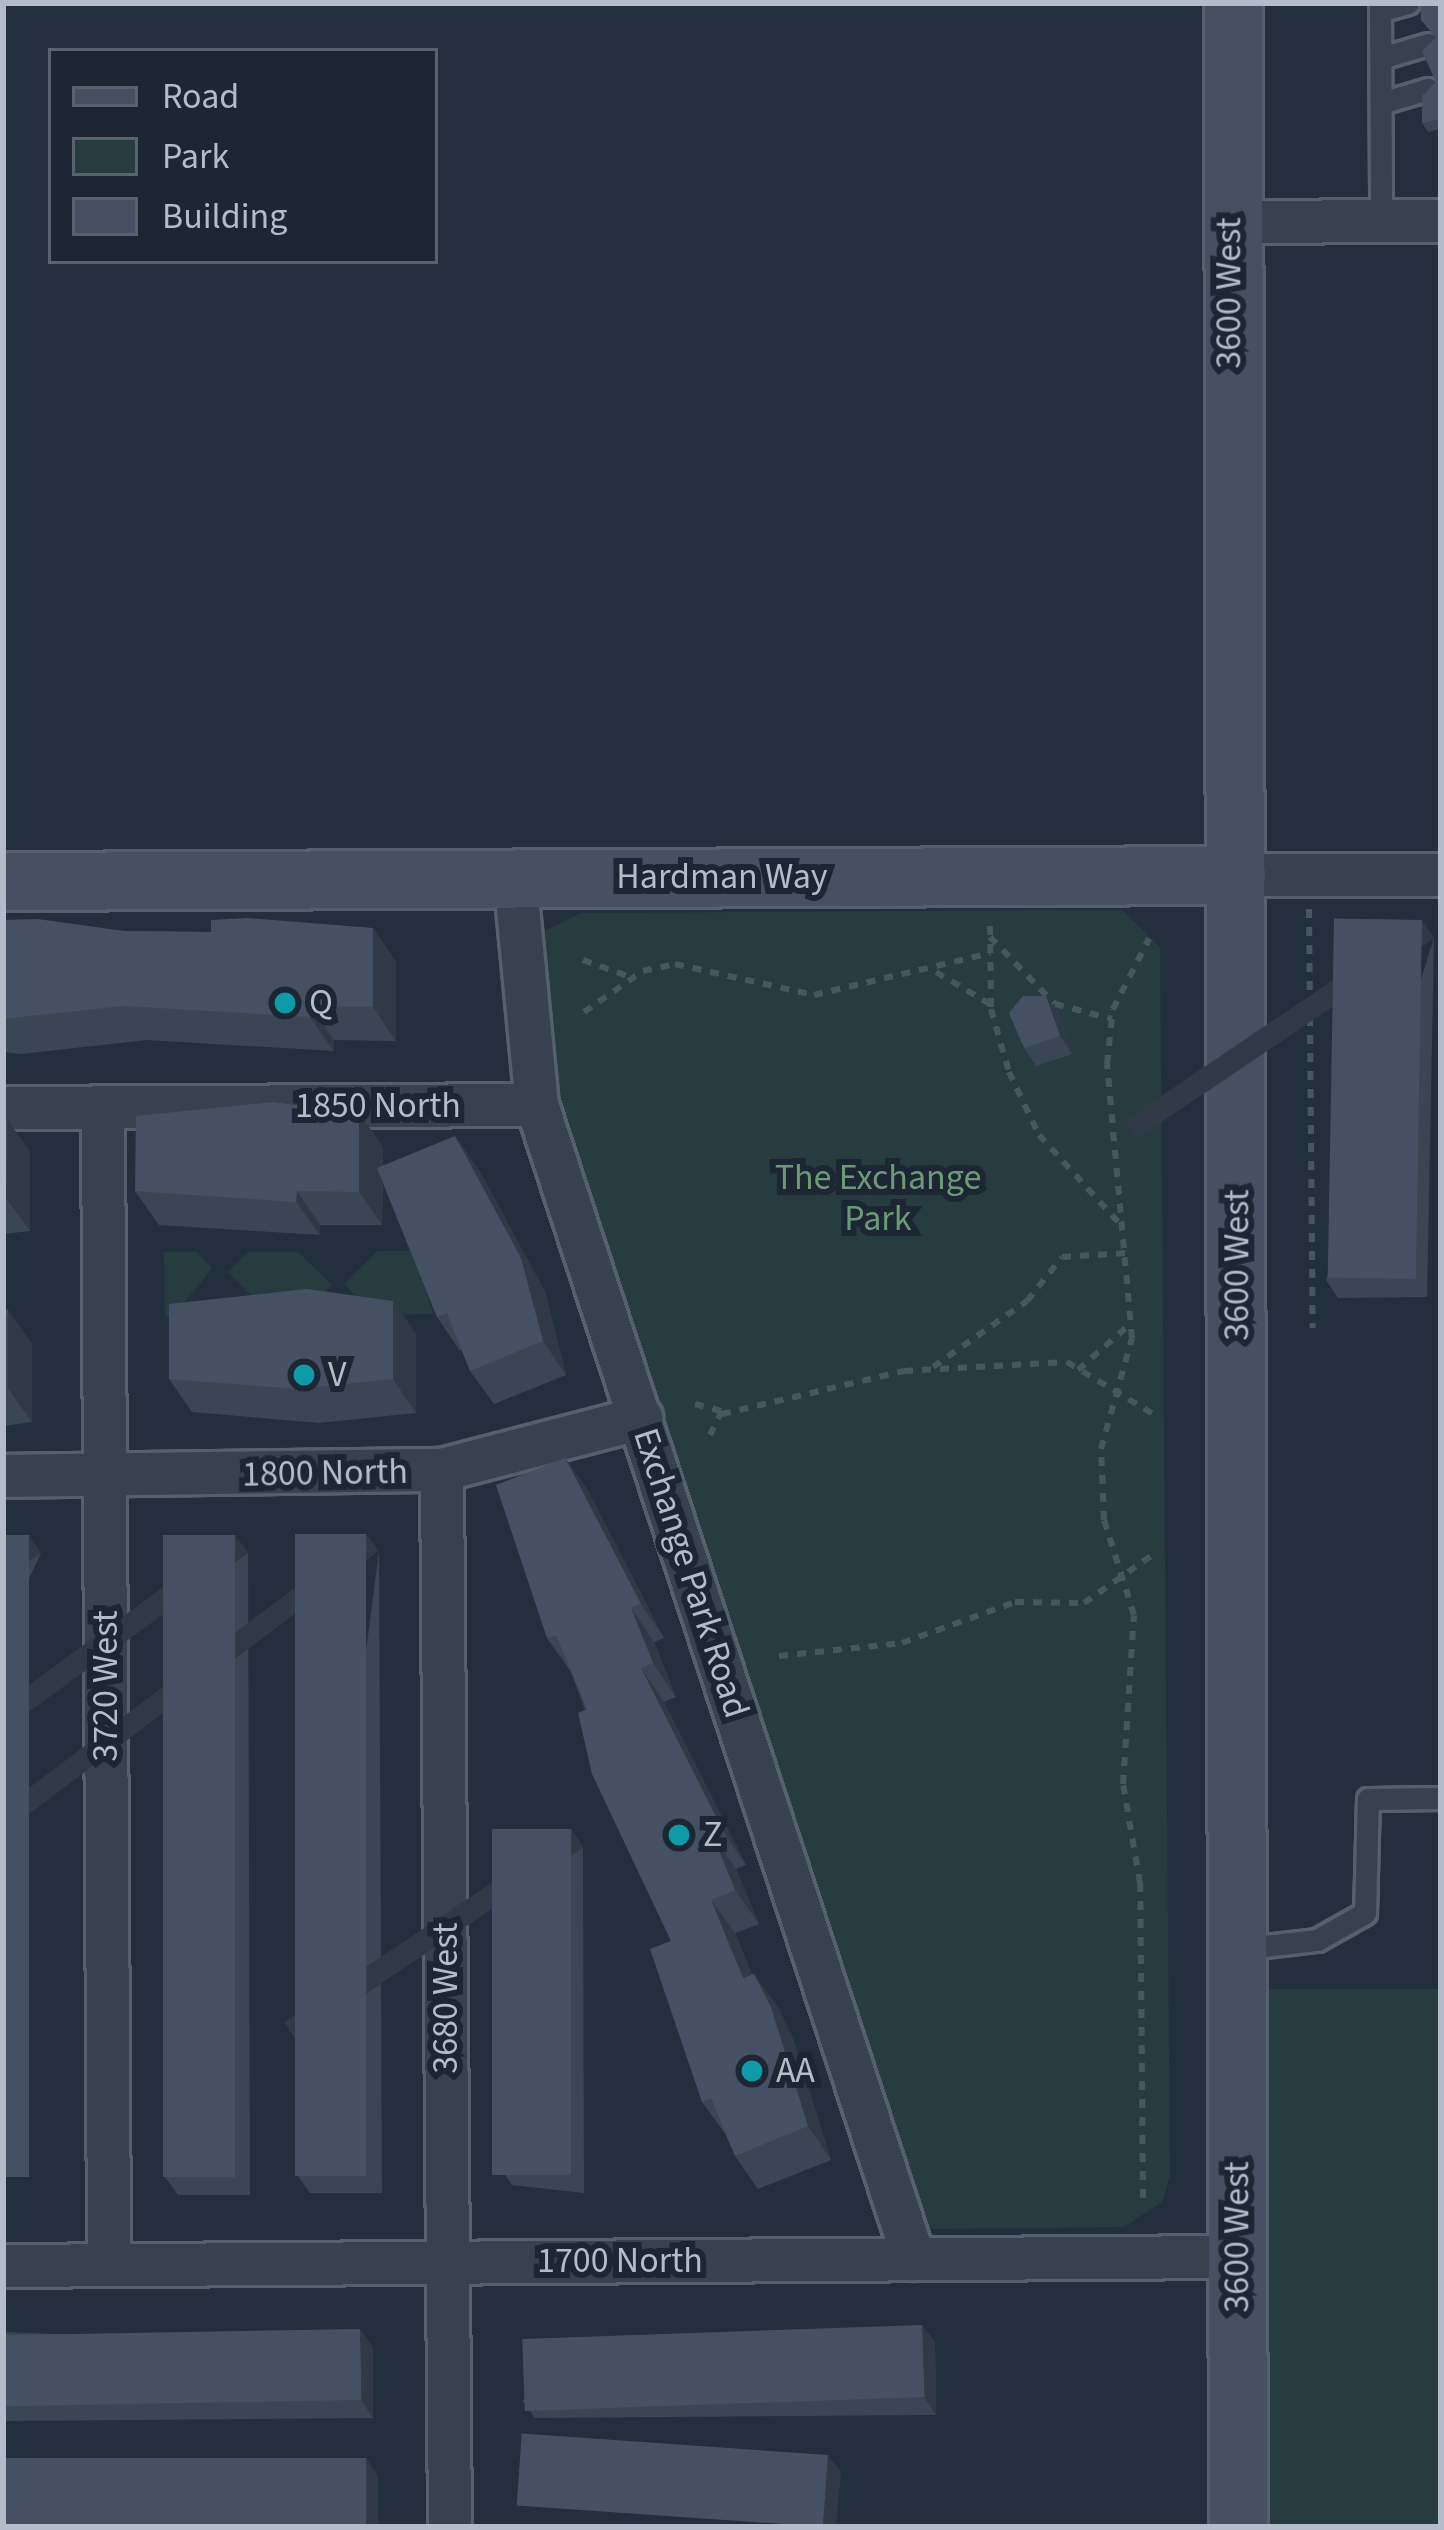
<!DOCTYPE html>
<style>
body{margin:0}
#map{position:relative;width:1444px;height:2530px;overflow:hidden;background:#242f3e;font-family:"Source Sans 3",sans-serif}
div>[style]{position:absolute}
.green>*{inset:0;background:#263c3f;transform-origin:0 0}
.path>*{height:6px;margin-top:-3px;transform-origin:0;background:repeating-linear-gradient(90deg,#44595c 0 9px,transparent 0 18px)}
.roads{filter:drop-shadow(3px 0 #565f6c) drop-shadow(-3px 0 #565f6c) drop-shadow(0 3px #565f6c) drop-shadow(0 -3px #565f6c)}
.lane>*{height:21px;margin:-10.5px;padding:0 10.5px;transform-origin:10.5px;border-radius:10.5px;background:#38414e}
.street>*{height:42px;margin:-21px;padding:0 21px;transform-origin:21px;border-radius:21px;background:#38414e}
.secondary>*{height:57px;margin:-28.5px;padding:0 28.5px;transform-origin:28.5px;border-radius:28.5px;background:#465061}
.wall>*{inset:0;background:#3b4654;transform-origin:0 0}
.shaded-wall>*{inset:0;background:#303945;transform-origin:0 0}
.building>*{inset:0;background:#455162;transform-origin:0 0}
.dots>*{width:33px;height:33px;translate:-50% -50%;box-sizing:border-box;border:6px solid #1d2633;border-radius:50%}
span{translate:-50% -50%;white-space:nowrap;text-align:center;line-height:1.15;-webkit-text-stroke:12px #1d2633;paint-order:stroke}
.street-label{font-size:36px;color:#b4bcc9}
.poi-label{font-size:36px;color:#b4bcc9}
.left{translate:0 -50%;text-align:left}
.park-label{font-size:36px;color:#6b9a76}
.frame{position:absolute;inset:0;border:6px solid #b4bcc9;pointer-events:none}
.legend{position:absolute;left:48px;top:48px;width:390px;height:216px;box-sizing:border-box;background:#1d2633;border:3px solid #59626f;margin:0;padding:15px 21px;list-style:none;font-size:36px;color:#b4bcc9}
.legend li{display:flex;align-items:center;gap:24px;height:60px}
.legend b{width:60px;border:3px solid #59626f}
</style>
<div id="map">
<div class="green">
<i style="clip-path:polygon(1122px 910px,1160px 947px,1170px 2176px,1162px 2202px,1124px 2227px,933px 2229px,911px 2218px,562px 1147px,537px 955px,547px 930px,581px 913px)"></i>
<i style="clip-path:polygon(378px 1251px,413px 1251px,433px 1314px,375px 1315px,344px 1284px)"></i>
<i style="clip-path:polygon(164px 1252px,197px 1252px,212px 1268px,174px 1316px,165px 1317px)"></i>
<i style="clip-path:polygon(248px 1252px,298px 1252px,332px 1285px,301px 1315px,271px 1315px,228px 1272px)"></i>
<i style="left:1441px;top:1989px;width:538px;height:185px;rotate:90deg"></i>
</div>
<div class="path">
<i style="left:1309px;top:909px;width:419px;rotate:89.5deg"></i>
<i style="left:990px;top:926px;width:83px;rotate:89.3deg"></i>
<i style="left:991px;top:1009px;width:66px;rotate:74.1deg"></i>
<i style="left:1009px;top:1072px;width:70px;rotate:64.5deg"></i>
<i style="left:1039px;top:1135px;width:119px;rotate:47.7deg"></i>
<i style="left:990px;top:937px;width:93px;rotate:45.9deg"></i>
<i style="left:1055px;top:1004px;width:59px;rotate:14.7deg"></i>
<i style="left:583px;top:960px;width:50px;rotate:19.9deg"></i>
<i style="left:936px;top:972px;width:63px;rotate:30.7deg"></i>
<i style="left:584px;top:1012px;width:72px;rotate:-34.8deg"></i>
<i style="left:643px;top:971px;width:33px;rotate:-12deg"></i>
<i style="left:675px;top:964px;width:142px;rotate:12.6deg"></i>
<i style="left:814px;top:995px;width:181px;rotate:-13.4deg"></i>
<i style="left:933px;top:1367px;width:115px;rotate:-35.1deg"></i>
<i style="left:1027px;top:1301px;width:56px;rotate:-51.5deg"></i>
<i style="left:1062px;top:1257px;width:64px;rotate:-3.6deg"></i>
<i style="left:1078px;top:1370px;width:68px;rotate:-41.4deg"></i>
<i style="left:695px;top:1404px;width:28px;rotate:15deg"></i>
<i style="left:722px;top:1411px;width:34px;rotate:117deg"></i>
<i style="left:722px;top:1414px;width:187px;rotate:-13.3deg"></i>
<i style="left:904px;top:1371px;width:163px;rotate:-3.2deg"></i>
<i style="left:1067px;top:1362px;width:106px;rotate:31.1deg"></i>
<i style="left:779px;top:1656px;width:124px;rotate:-6deg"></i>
<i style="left:902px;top:1643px;width:120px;rotate:-19.9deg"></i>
<i style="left:1015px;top:1602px;width:69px;rotate:0.8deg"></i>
<i style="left:1084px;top:1603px;width:90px;rotate:-35.1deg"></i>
<i style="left:1143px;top:2198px;width:315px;rotate:-90.5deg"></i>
<i style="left:1140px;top:1883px;width:100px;rotate:-99.7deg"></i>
<i style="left:1123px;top:1784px;width:169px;rotate:-86.3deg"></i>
<i style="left:1134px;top:1615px;width:100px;rotate:-107.5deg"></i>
<i style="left:1104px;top:1520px;width:71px;rotate:-92.4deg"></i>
<i style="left:1101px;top:1449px;width:115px;rotate:-74.4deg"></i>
<i style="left:1132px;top:1338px;width:275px;rotate:-95.2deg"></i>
<i style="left:1107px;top:1064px;width:55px;rotate:-83.8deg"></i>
<i style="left:1113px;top:1009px;width:79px;rotate:-62.8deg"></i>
</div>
<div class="roads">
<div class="lane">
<i style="left:1380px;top:3px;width:218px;rotate:89.7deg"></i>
<i style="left:1380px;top:11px;width:29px;rotate:-16deg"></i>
<i style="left:1381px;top:58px;width:49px;rotate:-16.6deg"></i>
<i style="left:1381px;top:103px;width:49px;rotate:-16.6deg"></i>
<i style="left:1239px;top:1949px;width:79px;rotate:-6.6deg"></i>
<i style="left:1317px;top:1940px;width:55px;rotate:-29.4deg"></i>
<i style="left:1365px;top:1913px;width:114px;rotate:-88.5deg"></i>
<i style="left:1368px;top:1799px;width:73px;rotate:-0.8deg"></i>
</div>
<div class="street">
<i style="left:1228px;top:222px;width:213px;rotate:-0.3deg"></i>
<i style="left:1236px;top:875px;width:205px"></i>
<i style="left:515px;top:877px;width:229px;rotate:84.5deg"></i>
<i style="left:537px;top:1105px;width:1214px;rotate:71.91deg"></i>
<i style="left:103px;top:1107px;width:1158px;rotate:89.7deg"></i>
<i style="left:3px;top:1108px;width:534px;rotate:-0.32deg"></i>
<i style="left:442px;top:1470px;width:1057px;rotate:89.57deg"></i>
<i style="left:3px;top:1476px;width:439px;rotate:-0.8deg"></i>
<i style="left:442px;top:1470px;width:206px;rotate:-14.6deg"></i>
<i style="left:3px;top:2266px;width:1234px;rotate:-0.42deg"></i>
</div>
<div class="secondary">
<i style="left:1233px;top:3px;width:2524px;rotate:89.89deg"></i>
<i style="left:3px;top:881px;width:1233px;rotate:-0.28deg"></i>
</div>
</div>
<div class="wall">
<i style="clip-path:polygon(1441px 3px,1441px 129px,1428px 132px,1422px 123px,1436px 82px,1436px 38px,1421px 20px)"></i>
<i style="clip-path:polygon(3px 920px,124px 931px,211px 932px,373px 928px,396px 962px,396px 1041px,334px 1040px,334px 1051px,147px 1040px,21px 1054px,3px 1052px)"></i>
<i style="clip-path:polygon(1434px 938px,1427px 1297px,1338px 1298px,1326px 1280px)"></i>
<i style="clip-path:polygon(1046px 996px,1059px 1014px,1072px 1054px,1036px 1066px,1024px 1048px)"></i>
<i style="clip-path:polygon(359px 1113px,383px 1147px,383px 1165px,479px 1170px,545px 1292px,566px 1375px,494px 1404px,470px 1371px,462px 1350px,460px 1351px,437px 1317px,383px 1183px,382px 1225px,320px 1225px,320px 1235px,159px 1225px,135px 1191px)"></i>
<i style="clip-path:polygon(3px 1118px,7px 1119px,30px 1152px,30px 1231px,3px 1234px)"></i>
<i style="clip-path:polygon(393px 1301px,416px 1334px,416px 1413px,319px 1423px,192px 1412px,169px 1379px)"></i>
<i style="clip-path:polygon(3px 1309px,8px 1310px,32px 1344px,32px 1422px,3px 1426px)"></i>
<i style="clip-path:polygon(565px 1458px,588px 1491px,664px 1638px,654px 1642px,676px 1697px,664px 1702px,746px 1865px,736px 1869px,759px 1924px,735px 1933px,752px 1975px,778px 2007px,794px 2041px,831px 2160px,758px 2189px,735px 2156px,726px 2135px,702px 2102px,671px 1941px,571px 1672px,547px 1638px)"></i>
<i style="left:3px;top:1535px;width:42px;height:660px;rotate:25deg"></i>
<i style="clip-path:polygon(235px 1535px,248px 1553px,250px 2195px,178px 2195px,165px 2177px)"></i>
<i style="clip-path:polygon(379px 1551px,382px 2193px,310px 2193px,298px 2176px)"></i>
<i style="clip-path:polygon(571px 1829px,583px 1847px,584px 2193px,512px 2185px,500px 2167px)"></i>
<i style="clip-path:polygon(922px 2325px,935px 2342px,936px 2415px,535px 2418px,522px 2400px)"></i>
<i style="clip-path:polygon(3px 2332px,373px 2347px,373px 2418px,3px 2421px)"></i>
</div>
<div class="shaded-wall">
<i style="left:1422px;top:920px;width:22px;height:359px;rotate:56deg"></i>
<i style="clip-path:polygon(373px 928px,396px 962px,396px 1041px,373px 1007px)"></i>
<i style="clip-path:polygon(1046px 996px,1059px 1014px,1072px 1054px,1060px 1036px)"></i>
<i style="clip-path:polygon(310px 1006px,334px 1040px,334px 1051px,310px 1017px)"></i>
<i style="clip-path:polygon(359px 1113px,383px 1147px,382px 1225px,359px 1192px)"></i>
<i style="clip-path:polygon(7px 1119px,30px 1152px,30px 1231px,6px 1198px)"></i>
<i style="clip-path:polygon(455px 1136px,479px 1170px,545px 1292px,566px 1375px,543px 1341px)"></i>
<i style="clip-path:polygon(297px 1191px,320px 1225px,320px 1235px,296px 1202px)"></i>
<i style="clip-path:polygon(393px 1301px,416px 1334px,416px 1413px,393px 1379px)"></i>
<i style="clip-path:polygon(8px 1310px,32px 1344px,32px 1422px,8px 1388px)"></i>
<i style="clip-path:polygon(565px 1458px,588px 1491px,664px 1638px,641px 1604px)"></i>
<i style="left:366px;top:1534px;width:21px;height:642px;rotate:53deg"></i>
<i style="left:29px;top:1535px;width:22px;height:642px;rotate:56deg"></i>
<i style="left:235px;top:1535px;width:22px;height:642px;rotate:54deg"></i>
<i style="clip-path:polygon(631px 1608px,654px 1642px,676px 1697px,653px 1663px)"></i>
<i style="clip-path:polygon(641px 1668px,664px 1702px,746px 1865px,723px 1831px)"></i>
<i style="left:571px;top:1829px;width:22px;height:346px;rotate:56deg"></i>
<i style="clip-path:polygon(713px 1836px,736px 1869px,759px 1924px,735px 1890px)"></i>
<i style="clip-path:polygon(711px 1900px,735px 1933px,766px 2012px,743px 1978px)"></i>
<i style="clip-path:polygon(754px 1974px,778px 2007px,794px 2041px,831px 2160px,808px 2126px)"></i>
<i style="clip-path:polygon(922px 2325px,935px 2342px,936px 2415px,924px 2397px)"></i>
<i style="clip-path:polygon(360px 2329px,373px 2347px,373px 2418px,361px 2400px)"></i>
<i style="clip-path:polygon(828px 2455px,841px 2472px,836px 2527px,823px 2527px)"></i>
<i style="clip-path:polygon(366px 2458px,378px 2476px,378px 2527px,366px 2527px)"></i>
</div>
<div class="building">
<i style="clip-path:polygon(1421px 3px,1441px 3px,1441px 119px,1422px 123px,1422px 96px,1436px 82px,1422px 51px,1436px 37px,1421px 20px)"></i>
<i style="clip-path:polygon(248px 918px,373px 928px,373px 1007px,310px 1006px,310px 1017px,123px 1006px,3px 1019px,3px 920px,38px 919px,124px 931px,211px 932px,211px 920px)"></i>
<i style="left:1422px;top:920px;width:359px;height:88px;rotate:91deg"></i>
<i style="clip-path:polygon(1023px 996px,1046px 996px,1060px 1036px,1024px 1048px,1009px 1013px)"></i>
<i style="clip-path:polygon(273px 1102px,359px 1113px,359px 1192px,297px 1191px,296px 1202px,135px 1191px,136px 1116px)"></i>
<i style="clip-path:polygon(3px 1118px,7px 1119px,6px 1198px,3px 1198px)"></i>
<i style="clip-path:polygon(455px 1136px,521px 1258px,543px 1341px,470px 1371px,447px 1313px,437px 1317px,377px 1168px)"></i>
<i style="clip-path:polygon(307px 1289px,393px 1301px,393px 1379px,296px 1389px,169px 1379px,169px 1304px)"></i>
<i style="left:3px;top:1309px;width:5px;height:80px;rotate:11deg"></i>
<i style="clip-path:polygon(565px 1458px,641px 1604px,631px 1608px,653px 1663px,641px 1668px,723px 1831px,713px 1836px,735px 1890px,711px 1900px,743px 1978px,754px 1974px,771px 2007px,808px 2126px,735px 2156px,711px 2098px,702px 2102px,650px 1949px,671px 1941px,592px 1774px,578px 1713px,587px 1709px,556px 1635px,547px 1638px,496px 1485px)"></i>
<i style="left:295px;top:1534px;width:71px;height:642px"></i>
<i style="left:3px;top:1535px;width:26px;height:642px"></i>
<i style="left:163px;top:1535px;width:72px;height:642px"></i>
<i style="left:571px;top:1829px;width:346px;height:79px;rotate:90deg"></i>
<i style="left:922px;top:2325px;width:72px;height:400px;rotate:88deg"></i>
<i style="left:360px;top:2329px;width:71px;height:357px;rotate:89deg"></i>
<i style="left:828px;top:2455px;width:72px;height:307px;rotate:94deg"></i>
<i style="left:366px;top:2458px;width:69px;height:363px;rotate:90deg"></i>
</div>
<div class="dots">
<i style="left:285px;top:1003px;background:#0f9aa8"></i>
<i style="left:304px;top:1375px;background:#0f9aa8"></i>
<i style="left:679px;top:1835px;background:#0f9aa8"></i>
<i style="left:752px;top:2071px;background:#0f9aa8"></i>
</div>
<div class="street-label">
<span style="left:1229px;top:293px;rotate:-90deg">3600 West</span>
<span style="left:722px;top:877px">Hardman Way</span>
<span style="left:378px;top:1106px">1850 North</span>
<span style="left:1237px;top:1265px;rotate:-90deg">3600 West</span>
<span style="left:325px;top:1473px;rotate:-1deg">1800 North</span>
<span style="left:691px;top:1573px;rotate:72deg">Exchange Park Road</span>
<span style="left:106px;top:1686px;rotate:-90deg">3720 West</span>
<span style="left:446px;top:1998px;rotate:-90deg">3680 West</span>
<span style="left:1237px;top:2237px;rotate:-90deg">3600 West</span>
<span style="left:620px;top:2261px">1700 North</span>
</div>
<div class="poi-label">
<span class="left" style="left:309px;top:1003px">Q</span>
<span class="left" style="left:328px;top:1375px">V</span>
<span class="left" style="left:703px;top:1835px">Z</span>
<span class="left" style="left:776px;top:2071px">AA</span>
</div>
<div class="park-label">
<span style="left:878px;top:1198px">The Exchange<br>Park</span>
</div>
<div class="frame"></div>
<ul class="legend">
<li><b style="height:15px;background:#465061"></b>Road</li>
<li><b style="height:33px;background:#263c3f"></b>Park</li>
<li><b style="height:33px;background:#455162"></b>Building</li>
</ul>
</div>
